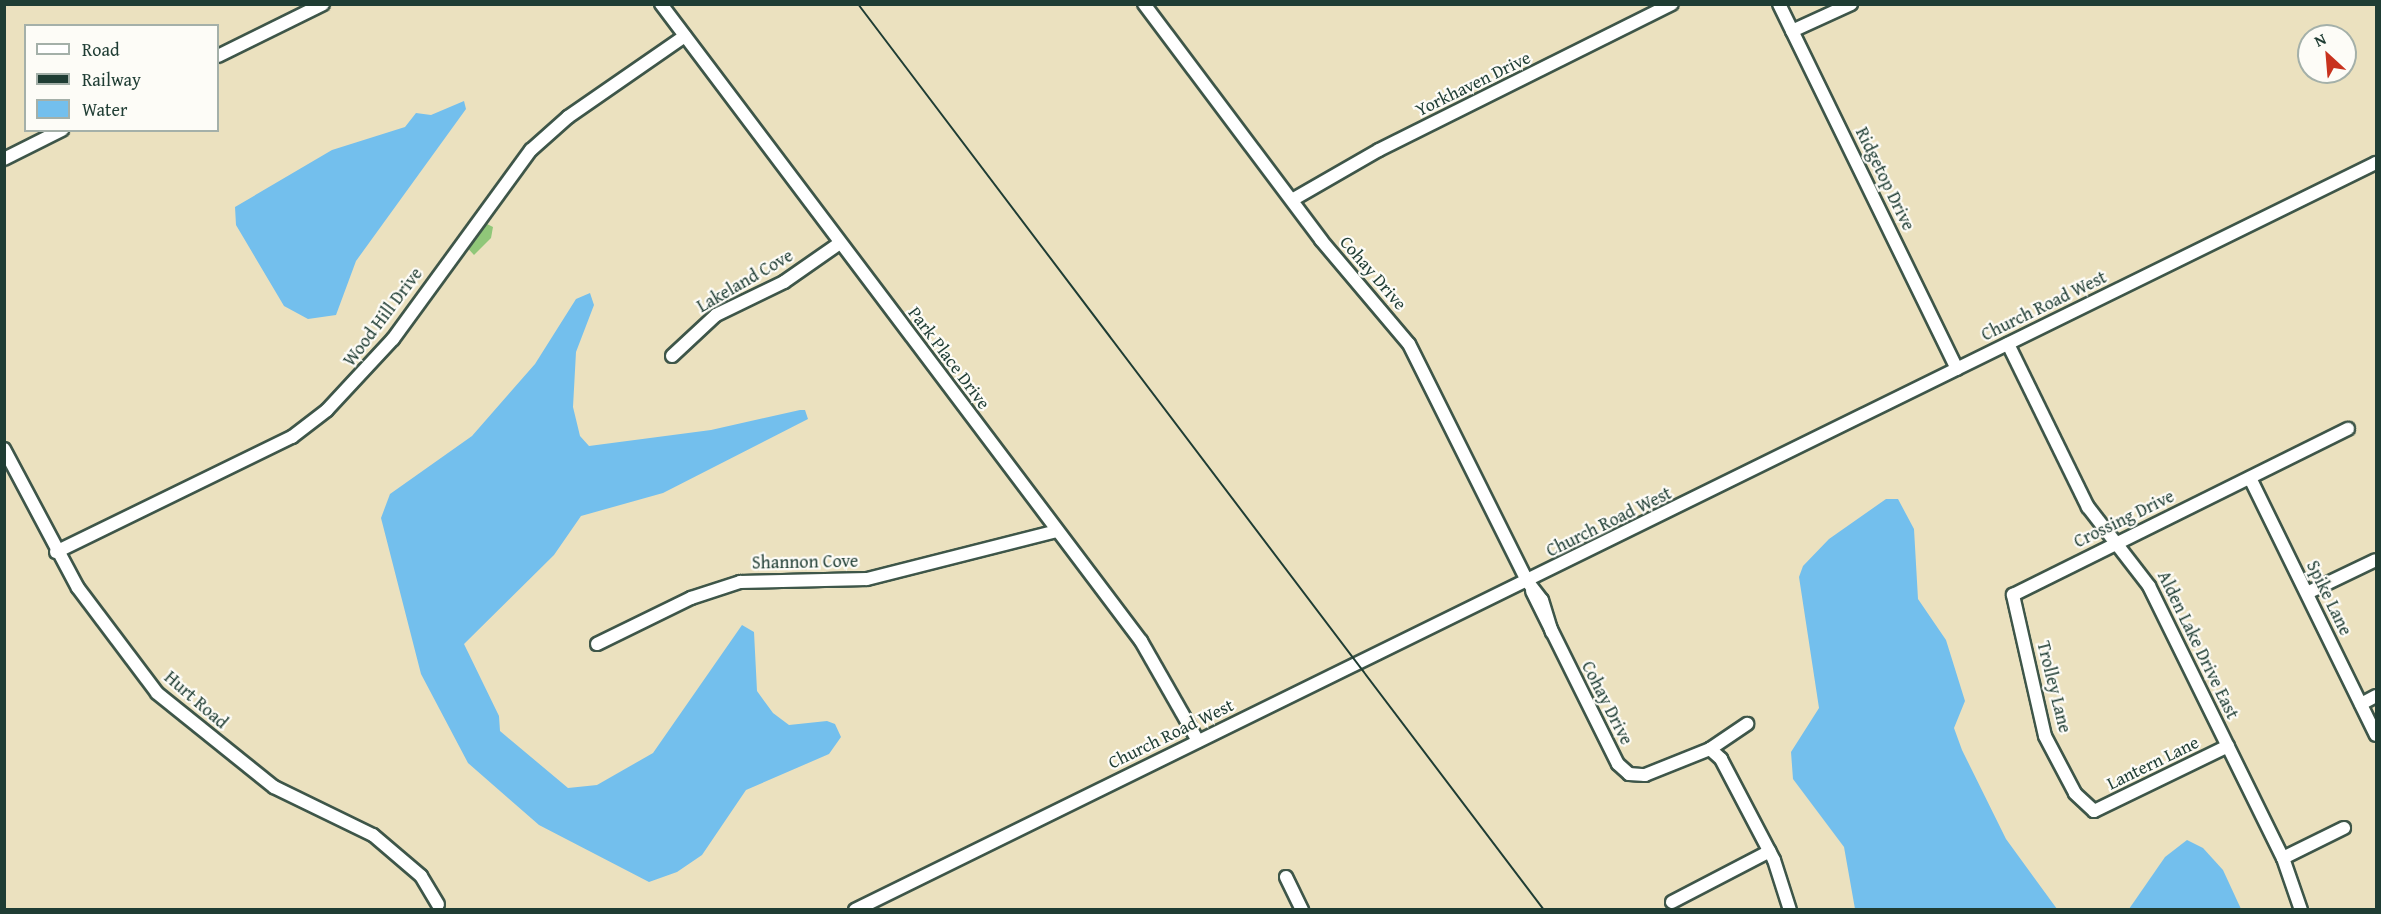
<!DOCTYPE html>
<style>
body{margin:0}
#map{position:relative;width:2381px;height:914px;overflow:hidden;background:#ebe1bf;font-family:"Gentium Book Plus",serif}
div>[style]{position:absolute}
.green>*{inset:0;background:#90c779}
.water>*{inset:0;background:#73bfed}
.roads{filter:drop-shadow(2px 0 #3e5649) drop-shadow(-2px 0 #3e5649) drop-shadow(0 2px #3e5649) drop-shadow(0 -2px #3e5649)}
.minor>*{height:12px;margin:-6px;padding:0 6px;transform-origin:6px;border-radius:6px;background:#fff}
.rail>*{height:2px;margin:-1px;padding:0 1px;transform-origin:1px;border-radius:1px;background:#1f3d34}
span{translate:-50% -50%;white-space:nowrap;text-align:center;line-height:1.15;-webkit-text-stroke:4.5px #fdfcf7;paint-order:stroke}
.street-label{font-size:18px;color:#1f3d34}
.frame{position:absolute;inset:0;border:6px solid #1f3d34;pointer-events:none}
.legend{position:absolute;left:24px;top:24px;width:195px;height:108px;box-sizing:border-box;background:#fdfcf7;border:2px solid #a4b0a9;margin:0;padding:8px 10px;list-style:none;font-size:18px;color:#1f3d34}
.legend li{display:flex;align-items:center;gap:12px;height:30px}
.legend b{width:30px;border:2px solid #a4b0a9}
.north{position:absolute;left:2297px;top:24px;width:60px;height:60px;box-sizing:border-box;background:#fdfcf7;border:2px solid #a4b0a9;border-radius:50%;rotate:334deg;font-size:16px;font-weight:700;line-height:24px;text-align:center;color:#1f3d34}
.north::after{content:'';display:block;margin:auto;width:21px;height:27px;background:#c8321e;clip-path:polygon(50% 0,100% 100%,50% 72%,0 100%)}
</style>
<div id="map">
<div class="green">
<i style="clip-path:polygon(483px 222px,493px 227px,491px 238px,474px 255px,464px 244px)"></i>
</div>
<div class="water">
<i style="clip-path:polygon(464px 101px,466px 109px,356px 261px,336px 315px,308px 319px,284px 306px,236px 225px,235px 207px,332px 150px,405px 127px,416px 113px,431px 115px)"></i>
<i style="clip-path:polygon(590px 293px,594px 305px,576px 352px,573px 407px,580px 436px,589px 446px,711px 430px,800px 410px,805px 410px,808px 419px,663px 493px,581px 516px,554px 555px,464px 644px,499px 716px,500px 731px,568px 788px,597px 785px,653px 753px,742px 625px,754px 632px,757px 691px,773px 713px,789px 725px,827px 721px,835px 724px,841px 737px,829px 754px,746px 790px,702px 855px,677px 872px,649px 882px,539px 825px,468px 763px,421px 674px,381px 518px,390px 494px,472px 436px,535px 364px,576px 299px)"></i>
<i style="clip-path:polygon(1886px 499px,1898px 499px,1914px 529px,1918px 599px,1946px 640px,1965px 701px,1954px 728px,1962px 750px,2006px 839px,2057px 909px,1855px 909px,1844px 847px,1793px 779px,1791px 752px,1819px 708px,1799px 577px,1803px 566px,1829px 539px)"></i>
<i style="clip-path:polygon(2187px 840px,2203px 848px,2223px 870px,2241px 909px,2129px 909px,2165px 857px)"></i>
</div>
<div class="roads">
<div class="minor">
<i style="left:661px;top:4px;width:798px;rotate:53deg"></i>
<i style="left:1141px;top:641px;width:115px;rotate:60.3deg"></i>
<i style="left:1144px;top:4px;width:295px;rotate:53.1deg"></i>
<i style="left:1321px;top:240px;width:136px;rotate:49.8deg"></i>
<i style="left:1409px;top:344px;width:265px;rotate:63.5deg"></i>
<i style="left:1527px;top:581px;width:24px;rotate:52deg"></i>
<i style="left:1542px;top:600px;width:34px;rotate:73deg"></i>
<i style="left:1779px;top:4px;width:406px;rotate:64deg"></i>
<i style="left:1792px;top:31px;width:65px;rotate:-24.6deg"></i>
<i style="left:218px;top:56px;width:117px;rotate:-26.3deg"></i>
<i style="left:4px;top:159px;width:65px;rotate:-26.6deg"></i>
<i style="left:1292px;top:200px;width:100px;rotate:-29.9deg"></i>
<i style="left:1379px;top:150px;width:327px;rotate:-26.5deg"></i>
<i style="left:2008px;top:344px;width:182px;rotate:63.9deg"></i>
<i style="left:2088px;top:507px;width:100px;rotate:52.3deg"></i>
<i style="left:2149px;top:586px;width:303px;rotate:63.8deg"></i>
<i style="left:2283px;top:858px;width:55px;rotate:70.9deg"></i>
<i style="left:672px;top:356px;width:60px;rotate:-43deg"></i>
<i style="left:716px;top:315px;width:76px;rotate:-25.9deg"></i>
<i style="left:784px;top:282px;width:68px;rotate:-34.9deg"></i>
<i style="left:4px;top:449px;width:157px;rotate:62deg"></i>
<i style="left:78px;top:588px;width:131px;rotate:53deg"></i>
<i style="left:157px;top:693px;width:150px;rotate:38.8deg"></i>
<i style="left:274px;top:787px;width:110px;rotate:25.9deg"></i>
<i style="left:373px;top:835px;width:63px;rotate:40.5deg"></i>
<i style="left:421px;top:876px;width:33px;rotate:59deg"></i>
<i style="left:2250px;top:478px;width:286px;rotate:63.9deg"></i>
<i style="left:56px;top:552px;width:263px;rotate:-26deg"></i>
<i style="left:292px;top:437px;width:44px;rotate:-37.6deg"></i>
<i style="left:327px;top:410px;width:97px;rotate:-47.1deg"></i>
<i style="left:393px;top:339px;width:234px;rotate:-53.9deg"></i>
<i style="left:531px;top:150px;width:50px;rotate:-41.7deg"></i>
<i style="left:568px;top:117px;width:142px;rotate:-34.7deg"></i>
<i style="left:1532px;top:591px;width:193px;rotate:63.6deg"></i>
<i style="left:1618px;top:764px;width:15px;rotate:42deg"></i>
<i style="left:1629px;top:774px;width:16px;rotate:4deg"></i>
<i style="left:1645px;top:775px;width:70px;rotate:-21.8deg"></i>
<i style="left:1710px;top:749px;width:45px;rotate:-34deg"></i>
<i style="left:2307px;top:593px;width:76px;rotate:-25.6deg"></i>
<i style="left:597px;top:644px;width:105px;rotate:-26.1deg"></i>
<i style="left:691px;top:598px;width:52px;rotate:-18.1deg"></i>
<i style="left:740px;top:582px;width:127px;rotate:-1.4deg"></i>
<i style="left:867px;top:579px;width:196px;rotate:-14.2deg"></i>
<i style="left:2361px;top:704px;width:17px;rotate:-28deg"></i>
<i style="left:2228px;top:746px;width:149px;rotate:154.1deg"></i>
<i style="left:2094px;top:811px;width:26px;rotate:-137deg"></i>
<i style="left:2075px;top:793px;width:64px;rotate:-117.8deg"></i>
<i style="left:2045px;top:736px;width:145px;rotate:-102.8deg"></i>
<i style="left:2013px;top:595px;width:374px;rotate:-26.4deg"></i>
<i style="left:1710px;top:749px;width:15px;rotate:42deg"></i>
<i style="left:1721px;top:759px;width:114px;rotate:62.3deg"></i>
<i style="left:1774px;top:860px;width:52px;rotate:72.3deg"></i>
<i style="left:2283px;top:858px;width:68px;rotate:-26.2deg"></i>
<i style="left:1286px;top:877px;width:37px;rotate:64deg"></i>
<i style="left:1672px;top:902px;width:110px;rotate:-27.5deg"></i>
<i style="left:855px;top:910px;width:1695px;rotate:-26.16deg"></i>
</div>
</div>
<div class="rail">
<i style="left:858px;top:4px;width:1136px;rotate:52.87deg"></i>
</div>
<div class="street-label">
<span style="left:1473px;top:84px;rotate:-26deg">Yorkhaven Drive</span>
<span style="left:1885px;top:179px;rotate:64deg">Ridgetop Drive</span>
<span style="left:1373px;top:273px;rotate:49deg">Cohay Drive</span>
<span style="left:745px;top:281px;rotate:-30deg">Lakeland Cove</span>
<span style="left:2044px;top:306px;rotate:-26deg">Church Road West</span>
<span style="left:383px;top:317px;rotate:-53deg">Wood Hill Drive</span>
<span style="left:949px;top:358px;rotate:53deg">Park Place Drive</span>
<span style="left:2124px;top:519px;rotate:-26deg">Crossing Drive</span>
<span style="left:1609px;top:522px;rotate:-26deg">Church Road West</span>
<span style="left:805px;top:562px;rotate:-1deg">Shannon Cove</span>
<span style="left:2329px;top:598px;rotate:64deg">Spike Lane</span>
<span style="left:2198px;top:645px;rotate:64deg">Alden Lake Drive East</span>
<span style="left:2054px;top:687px;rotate:76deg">Trolley Lane</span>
<span style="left:196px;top:700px;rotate:41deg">Hurt Road</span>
<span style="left:1607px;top:703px;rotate:63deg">Cohay Drive</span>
<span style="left:1171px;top:734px;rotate:-26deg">Church Road West</span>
<span style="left:2153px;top:763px;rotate:-26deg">Lantern Lane</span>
</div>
<div class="frame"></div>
<ul class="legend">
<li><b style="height:8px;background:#fff"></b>Road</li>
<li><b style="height:8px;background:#1f3d34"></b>Railway</li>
<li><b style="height:16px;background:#73bfed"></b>Water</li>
</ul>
<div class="north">N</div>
</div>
